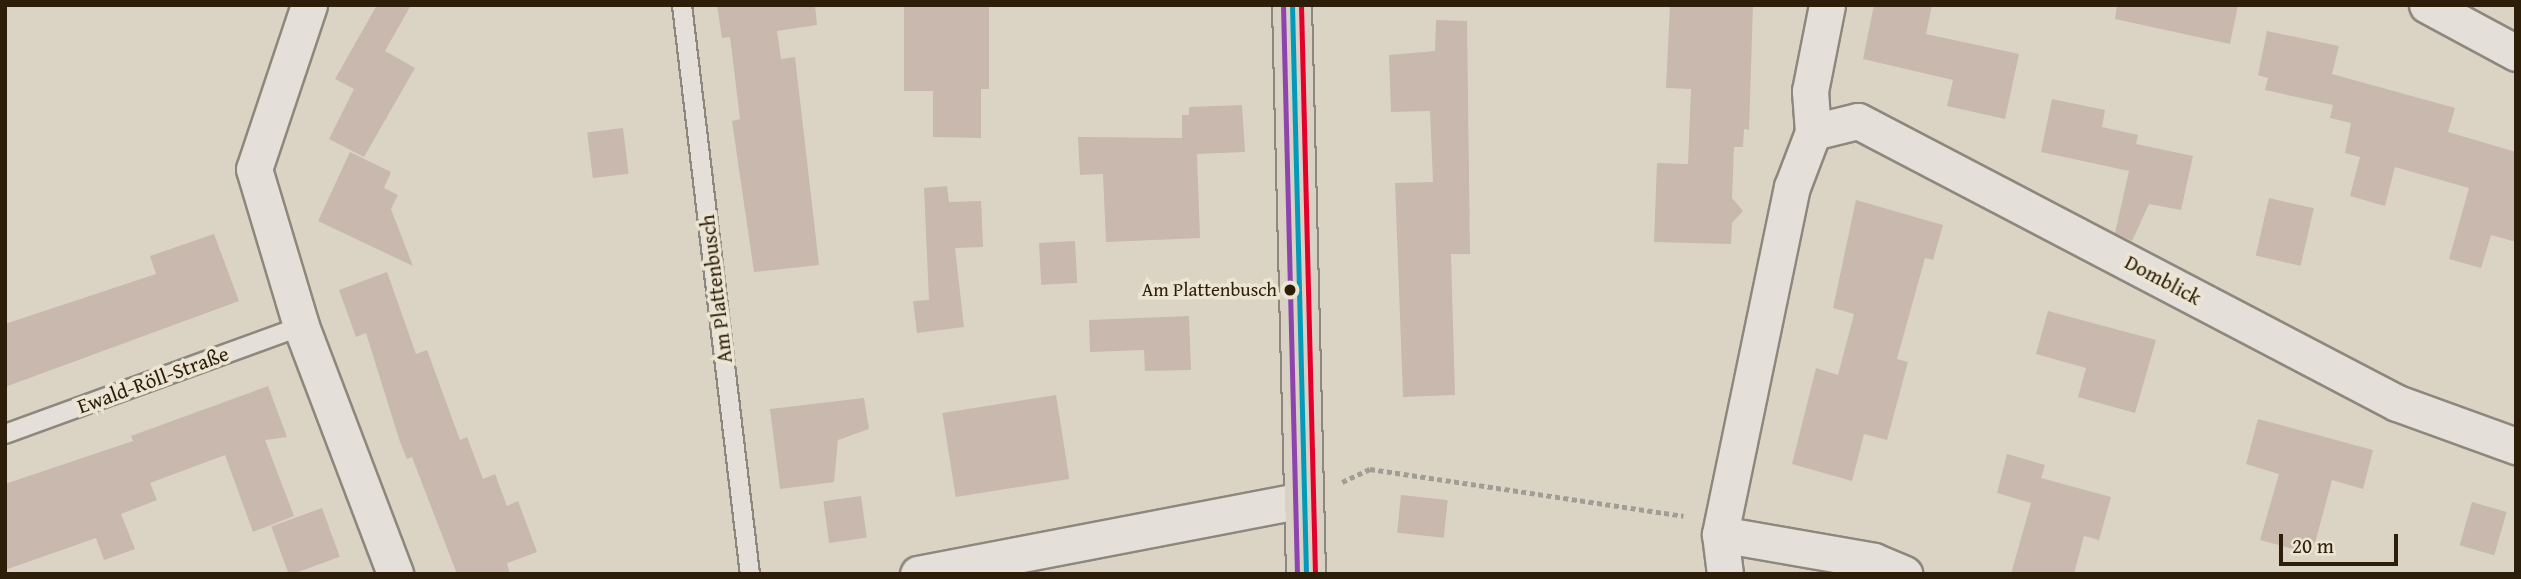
<!DOCTYPE html>
<meta charset="utf-8">
<style>
body{margin:0}
#map{position:relative;width:2521px;height:579px;overflow:hidden;background:#dbd4c5;font-family:"Gentium Book Plus",serif}
div>[style]{position:absolute}
.building>*{inset:0;background:#c8b8ae;transform-origin:0 0}
.path>*{height:4.5px;margin-top:-2.25px;transform-origin:0;background:repeating-linear-gradient(90deg,#a19d95 0 5px,transparent 0 8.5px)}
.roads{filter:drop-shadow(2px 0 #8d887d) drop-shadow(-2px 0 #8d887d) drop-shadow(0 2px #8d887d) drop-shadow(0 -2px #8d887d)}
.service>*{height:18px;margin:-9px;padding:0 9px;transform-origin:9px;border-radius:9px;background:#e4e0d9}
.minor>*{height:35px;margin:-17.5px;padding:0 17.5px;transform-origin:17.5px;border-radius:17.5px;background:#e4e0d9}
.primary>*{height:38px;margin:-19px;padding:0 19px;transform-origin:19px;border-radius:19px;background:#d8d1c4}
.bus-1>*{height:5px;margin:-2.5px;padding:0 2.5px;transform-origin:2.5px;border-radius:2.5px;background:#049bba}
.bus-2>*{height:5px;margin:-2.5px;padding:0 2.5px;transform-origin:2.5px;border-radius:2.5px;background:#8e44ad}
.bus-3>*{height:5px;margin:-2.5px;padding:0 2.5px;transform-origin:2.5px;border-radius:2.5px;background:#e4002b}
.dots>*{width:19px;height:19px;translate:-50% -50%;box-sizing:border-box;border:4px solid #ede5d4;border-radius:50%}
span{translate:-50% -50%;white-space:nowrap;text-align:center;line-height:1.15;-webkit-text-stroke:7px #ede5d4;paint-order:stroke}
.bus-label{font-size:19px;color:#2d1e09}
.right{translate:-100% -50%;text-align:right}
.street-label{font-size:21px;color:#2d1e09}
.frame{position:absolute;inset:0;border:7px solid #2d1e09;pointer-events:none}
.scale{position:absolute;left:2279px;top:534px;width:119px;height:32px;box-sizing:border-box;border:4px solid #2d1e09;border-top:0;padding-left:9px;font-size:21px;line-height:24px;white-space:nowrap;color:#2d1e09;-webkit-text-stroke:5px #ede5d4;paint-order:stroke}
</style>
<div id="map">
<div class="building">
<i style="clip-path:polygon(377px 5px,411px 5px,385px 51px,415px 68px,364px 157px,329px 139px,354px 89px,335px 79px)"></i>
<i style="clip-path:polygon(717px 5px,815px 5px,817px 25px,777px 31px,781px 59px,795px 57px,819px 265px,754px 272px,732px 121px,740px 119px,730px 37px,722px 38px)"></i>
<i style="clip-path:polygon(904px 5px,989px 5px,989px 89px,981px 89px,981px 138px,933px 137px,933px 91px,904px 91px)"></i>
<i style="clip-path:polygon(1670px 5px,1753px 5px,1749px 130px,1744px 129px,1743px 147px,1734px 147px,1732px 198px,1743px 211px,1732px 223px,1731px 244px,1654px 242px,1657px 163px,1688px 164px,1691px 89px,1666px 88px)"></i>
<i style="clip-path:polygon(1874px 5px,1932px 5px,1926px 34px,2019px 54px,2005px 119px,1947px 106px,1953px 80px,1863px 59px)"></i>
<i style="clip-path:polygon(2117px 5px,2238px 5px,2230px 44px,2115px 19px)"></i>
<i style="clip-path:polygon(1436px 20px,1467px 21px,1470px 254px,1451px 254px,1455px 395px,1403px 397px,1395px 183px,1433px 182px,1430px 111px,1391px 112px,1389px 55px,1435px 51px)"></i>
<i style="clip-path:polygon(2267px 31px,2339px 46px,2332px 74px,2455px 108px,2448px 132px,2516px 152px,2516px 242px,2491px 235px,2481px 268px,2449px 259px,2469px 188px,2395px 167px,2385px 206px,2350px 196px,2360px 157px,2345px 153px,2351px 123px,2330px 118px,2333px 105px,2265px 90px,2268px 78px,2258px 75px)"></i>
<i style="clip-path:polygon(2052px 99px,2105px 110px,2102px 127px,2138px 135px,2136px 144px,2193px 156px,2181px 210px,2149px 204px,2132px 241px,2115px 233px,2129px 171px,2041px 152px)"></i>
<i style="clip-path:polygon(1242px 105px,1245px 152px,1197px 154px,1200px 238px,1106px 242px,1103px 174px,1080px 175px,1078px 137px,1182px 138px,1182px 115px,1189px 115px,1189px 107px)"></i>
<i style="left:623px;top:128px;width:46px;height:36px;rotate:83deg"></i>
<i style="clip-path:polygon(350px 152px,391px 172px,384px 188px,398px 195px,391px 209px,413px 266px,318px 221px)"></i>
<i style="clip-path:polygon(947px 186px,949px 202px,981px 201px,983px 247px,955px 248px,964px 327px,917px 333px,913px 301px,929px 300px,924px 188px)"></i>
<i style="left:2269px;top:198px;width:46px;height:59px;rotate:13deg"></i>
<i style="clip-path:polygon(1856px 200px,1943px 225px,1933px 260px,1925px 258px,1897px 359px,1908px 362px,1887px 440px,1864px 434px,1852px 481px,1792px 464px,1816px 368px,1838px 375px,1854px 314px,1833px 308px)"></i>
<i style="clip-path:polygon(214px 234px,239px 301px,5px 387px,5px 324px,156px 274px,150px 256px)"></i>
<i style="left:1075px;top:241px;width:42px;height:36px;rotate:87deg"></i>
<i style="clip-path:polygon(387px 272px,416px 354px,427px 350px,460px 440px,467px 437px,483px 479px,495px 474px,507px 506px,518px 501px,537px 552px,507px 563px,510px 574px,457px 574px,412px 457px,407px 459px,400px 442px,366px 333px,356px 337px,339px 290px)"></i>
<i style="clip-path:polygon(2048px 311px,2156px 340px,2135px 413px,2078px 397px,2086px 368px,2036px 354px)"></i>
<i style="clip-path:polygon(1189px 316px,1191px 370px,1145px 371px,1144px 350px,1090px 352px,1089px 320px)"></i>
<i style="clip-path:polygon(268px 386px,287px 437px,265px 440px,294px 516px,253px 532px,225px 455px,150px 483px,157px 500px,121px 514px,135px 549px,104px 560px,96px 538px,5px 570px,5px 484px,133px 441px,131px 436px)"></i>
<i style="left:1056px;top:395px;width:85px;height:115px;rotate:81deg"></i>
<i style="clip-path:polygon(864px 398px,869px 429px,838px 440px,834px 482px,780px 489px,770px 409px)"></i>
<i style="clip-path:polygon(2258px 419px,2373px 450px,2363px 489px,2332px 480px,2312px 554px,2260px 540px,2279px 474px,2246px 464px)"></i>
<i style="clip-path:polygon(2007px 454px,2045px 465px,2041px 478px,2111px 497px,2099px 540px,2084px 536px,2074px 574px,2011px 574px,2031px 503px,1997px 493px)"></i>
<i style="left:1401px;top:495px;width:47px;height:38px;rotate:6deg"></i>
<i style="left:861px;top:496px;width:42px;height:38px;rotate:82deg"></i>
<i style="left:2472px;top:502px;width:36px;height:45px;rotate:16deg"></i>
<i style="left:322px;top:508px;width:52px;height:54px;rotate:70deg"></i>
</div>
<div class="path">
<i style="left:1342px;top:482px;width:31px;rotate:-25deg"></i>
<i style="left:1370px;top:469px;width:317px;rotate:8.5deg"></i>
</div>
<div class="roads">
<div class="service">
<i style="left:682px;top:5px;width:573px;rotate:83.19deg"></i>
<i style="left:5px;top:434px;width:315px;rotate:-20deg"></i>
</div>
<div class="minor">
<i style="left:309px;top:5px;width:173px;rotate:108.5deg"></i>
<i style="left:254px;top:169px;width:164px;rotate:73.3deg"></i>
<i style="left:301px;top:326px;width:265px;rotate:69.2deg"></i>
<i style="left:2427px;top:5px;width:101px;rotate:28.3deg"></i>
<i style="left:1813px;top:132px;width:41px;rotate:-94.2deg"></i>
<i style="left:1810px;top:91px;width:88px;rotate:-78.8deg"></i>
<i style="left:1720px;top:534px;width:156px;rotate:9.9deg"></i>
<i style="left:1874px;top:561px;width:33px;rotate:23deg"></i>
<i style="left:918px;top:574px;width:392px;rotate:-10.9deg"></i>
<i style="left:1725px;top:574px;width:40px;rotate:-97.1deg"></i>
<i style="left:1720px;top:534px;width:354px;rotate:-78.3deg"></i>
<i style="left:1792px;top:187px;width:59px;rotate:-69.1deg"></i>
<i style="left:1813px;top:132px;width:46px;rotate:-13.7deg"></i>
<i style="left:1858px;top:121px;width:608px;rotate:27.62deg"></i>
<i style="left:2397px;top:403px;width:127px;rotate:19.9deg"></i>
</div>
<div class="primary">
<i style="left:1292px;top:5px;width:569px;rotate:88.59deg"></i>
</div>
</div>
<div class="bus-1">
<i style="left:1292px;top:5px;width:569px;rotate:88.59deg"></i>
</div>
<div class="bus-2">
<i style="left:1283px;top:5px;width:569px;rotate:88.59deg"></i>
</div>
<div class="bus-3">
<i style="left:1301px;top:5px;width:569px;rotate:88.59deg"></i>
</div>
<div class="dots">
<i style="left:1290px;top:290px;background:#2d1e09"></i>
</div>
<div class="bus-label">
<span class="right" style="left:1277px;top:290px">Am Plattenbusch</span>
</div>
<div class="street-label">
<span style="left:2163px;top:280px;rotate:28deg">Domblick</span>
<span style="left:716px;top:289px;rotate:-97deg">Am Plattenbusch</span>
<span style="left:153px;top:380px;rotate:-20deg">Ewald-Röll-Straße</span>
</div>
<div class="frame"></div>
<div class="scale">20 m</div>
</div>
